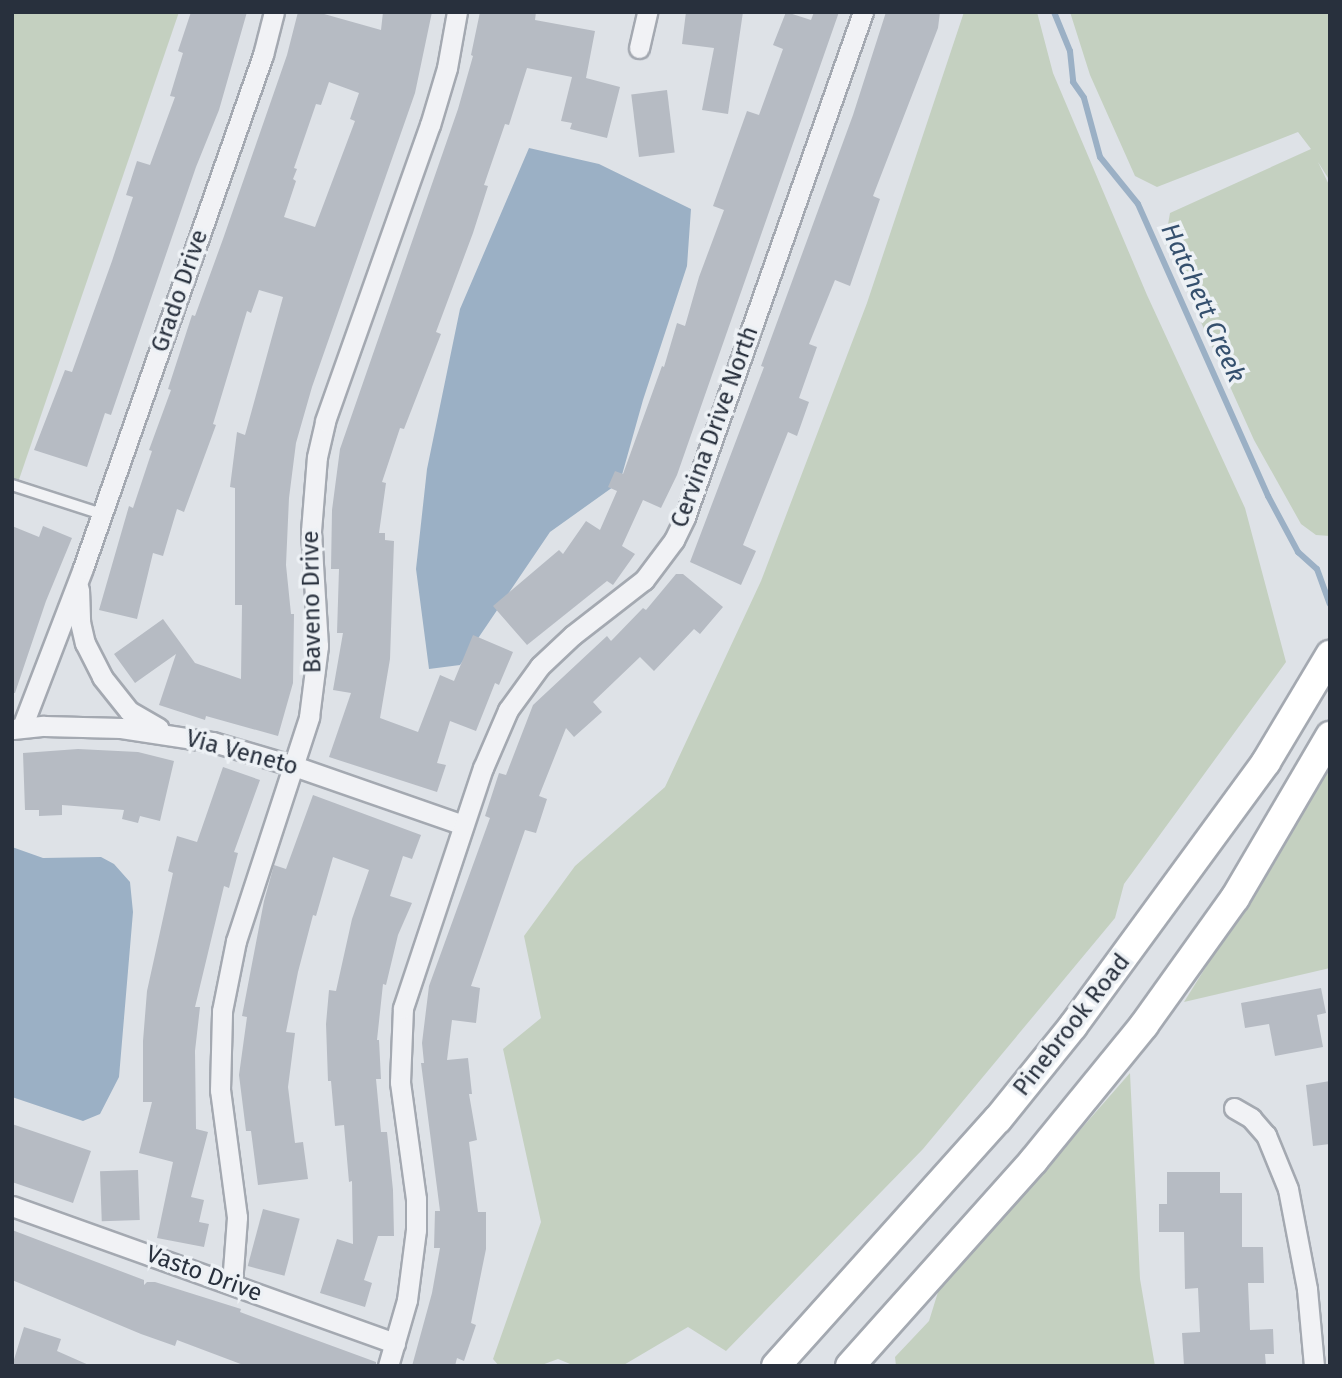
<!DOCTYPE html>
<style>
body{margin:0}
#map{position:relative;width:1342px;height:1378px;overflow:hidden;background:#dee2e7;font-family:"Fira Sans",sans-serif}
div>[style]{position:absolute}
.green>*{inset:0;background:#c4d0c0}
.water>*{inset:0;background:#9bb0c5}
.stream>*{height:6px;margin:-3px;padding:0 3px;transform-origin:3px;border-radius:3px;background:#9bb0c5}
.building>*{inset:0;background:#b6bbc3;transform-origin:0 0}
.roads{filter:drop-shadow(2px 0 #a4a9b1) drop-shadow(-2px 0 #a4a9b1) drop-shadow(0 2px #a4a9b1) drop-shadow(0 -2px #a4a9b1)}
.lane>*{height:10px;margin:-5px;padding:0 5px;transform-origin:5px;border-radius:5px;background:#f1f2f5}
.street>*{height:19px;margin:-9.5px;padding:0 9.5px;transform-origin:9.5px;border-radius:9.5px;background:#f1f2f5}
.secondary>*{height:28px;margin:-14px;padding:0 14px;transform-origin:14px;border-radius:14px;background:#fff}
span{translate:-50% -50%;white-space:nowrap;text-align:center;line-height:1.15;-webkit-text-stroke:7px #edf1f5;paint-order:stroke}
.street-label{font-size:24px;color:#28303d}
.water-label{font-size:26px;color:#35506e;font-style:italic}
.frame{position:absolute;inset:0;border:14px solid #28303d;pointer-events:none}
</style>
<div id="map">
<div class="green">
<i style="clip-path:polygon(12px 12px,179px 12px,12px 500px)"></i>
<i style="clip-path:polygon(964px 12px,1037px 12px,1053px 73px,1147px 295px,1245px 508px,1286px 662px,1124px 884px,1115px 918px,923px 1149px,726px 1351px,688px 1327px,622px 1366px,575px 1366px,558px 1359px,539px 1366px,499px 1366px,493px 1359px,541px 1222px,503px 1049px,541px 1018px,524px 936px,575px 866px,665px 787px,761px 581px,867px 303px)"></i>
<i style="clip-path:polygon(1070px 12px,1330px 12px,1330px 181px,1318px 162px,1330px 187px,1330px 536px,1316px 535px,1301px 524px,1254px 440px,1165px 242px,1170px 213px,1311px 149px,1298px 132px,1157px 187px,1135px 176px,1090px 75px)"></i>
<i style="clip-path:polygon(1330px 768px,1330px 968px,1184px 1002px)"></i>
<i style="clip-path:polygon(1130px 1073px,1140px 1279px,1155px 1366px,896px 1366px,895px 1357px,929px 1321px,938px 1292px)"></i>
</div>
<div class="water">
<i style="clip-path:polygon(529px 148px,599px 164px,691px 209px,687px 266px,643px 400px,620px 482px,550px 532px,460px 665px,429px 669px,416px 569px,427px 469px,460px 309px)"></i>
<i style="clip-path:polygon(12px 847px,43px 858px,101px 857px,114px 864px,130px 882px,133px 912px,119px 1077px,100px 1114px,83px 1121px,12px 1097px)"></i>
</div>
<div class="stream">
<i style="left:1054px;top:12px;width:42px;rotate:67.7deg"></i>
<i style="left:1070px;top:51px;width:31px;rotate:84deg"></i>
<i style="left:1073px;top:82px;width:19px;rotate:55deg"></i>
<i style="left:1084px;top:98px;width:61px;rotate:74.8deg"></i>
<i style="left:1100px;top:157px;width:60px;rotate:51deg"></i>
<i style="left:1138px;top:204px;width:320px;rotate:66deg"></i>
<i style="left:1268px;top:496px;width:64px;rotate:61.8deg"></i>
<i style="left:1298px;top:552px;width:25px;rotate:42deg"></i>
<i style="left:1317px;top:569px;width:37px;rotate:70deg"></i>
</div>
<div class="building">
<i style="clip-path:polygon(191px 12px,247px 12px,219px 110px,196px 167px,111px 415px,105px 413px,87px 467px,34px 450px,65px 370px,72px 372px,112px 261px,133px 197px,126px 195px,137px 161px,150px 165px,175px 97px,170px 96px,183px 53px,178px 51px)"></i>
<i style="clip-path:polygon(evenodd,298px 12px,317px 12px,381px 30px,383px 12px,432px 12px,415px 93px,312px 387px,296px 443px,289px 498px,286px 565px,291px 614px,294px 614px,293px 683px,278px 736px,206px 716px,205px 720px,159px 705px,176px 654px,135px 683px,114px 654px,163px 619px,195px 663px,241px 679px,242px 605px,235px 605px,235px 488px,230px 487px,237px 432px,245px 435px,283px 297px,259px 290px,251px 313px,247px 311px,213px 424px,216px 425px,184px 512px,177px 509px,163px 556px,153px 553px,137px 619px,99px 610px,129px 506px,133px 508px,152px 451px,149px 450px,171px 390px,168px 389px,192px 315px,195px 316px,223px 239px,287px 55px,298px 12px,329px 82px,359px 93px,350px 119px,355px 121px,315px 227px,284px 217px,296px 181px,293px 179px,297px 169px,294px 168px,316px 104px,321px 105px,329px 82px)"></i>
<i style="clip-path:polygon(480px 12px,536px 12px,535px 20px,595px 31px,586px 78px,620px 87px,607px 138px,570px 129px,572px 123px,561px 121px,572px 77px,527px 68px,509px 125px,505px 124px,484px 185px,488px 186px,473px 233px,436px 332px,441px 334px,404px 429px,400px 428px,382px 482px,386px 483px,379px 533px,385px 533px,385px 540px,394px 541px,390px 659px,380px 718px,418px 732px,440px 675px,454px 681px,473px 635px,513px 652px,499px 685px,495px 683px,476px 731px,450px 721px,437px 763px,446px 765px,437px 792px,329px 757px,351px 693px,333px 690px,343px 633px,337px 633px,339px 569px,331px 569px,332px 510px,340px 449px,458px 109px,473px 56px,471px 55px)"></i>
<i style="clip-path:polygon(686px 12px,743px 12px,728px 114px,702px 110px,714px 48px,682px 44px)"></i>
<i style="clip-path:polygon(786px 12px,811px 20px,814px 12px,839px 12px,677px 475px,661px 508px,643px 500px,622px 546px,635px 554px,613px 585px,607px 581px,527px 645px,493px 606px,559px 550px,563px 554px,586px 521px,600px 530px,617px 491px,608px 487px,615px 471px,623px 474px,662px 366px,664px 367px,677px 323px,685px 326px,699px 277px,724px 210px,713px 206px,747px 111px,759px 115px,783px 49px,773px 45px)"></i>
<i style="clip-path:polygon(886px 12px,940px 12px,938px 28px,873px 196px,880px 199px,850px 286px,835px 280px,809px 344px,817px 347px,799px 398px,809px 402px,797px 436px,788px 432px,743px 545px,756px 551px,741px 585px,690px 562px,764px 367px,761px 366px,853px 115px)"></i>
<i style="left:667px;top:90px;width:63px;height:36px;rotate:83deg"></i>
<i style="clip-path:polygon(12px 526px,39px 537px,43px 526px,72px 538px,46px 601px,15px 693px,12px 693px)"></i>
<i style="clip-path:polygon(676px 574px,683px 574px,723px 607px,700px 634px,694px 629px,654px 671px,640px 657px,593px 702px,602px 712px,574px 737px,566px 728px,539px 796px,547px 799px,536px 833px,525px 830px,471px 986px,480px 988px,476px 1023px,452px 1020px,447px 1060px,468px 1058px,472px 1094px,469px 1094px,477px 1140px,469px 1142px,478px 1212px,486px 1212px,486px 1249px,471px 1323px,476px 1325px,464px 1361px,457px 1358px,455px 1366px,412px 1366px,432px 1293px,440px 1248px,434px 1248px,435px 1211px,440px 1211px,421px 1063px,424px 1063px,422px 1043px,429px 986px,490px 818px,485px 816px,499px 773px,506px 775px,533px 705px,607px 636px,611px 641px,643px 608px,646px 610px)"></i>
<i style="clip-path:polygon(78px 749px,138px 752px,174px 761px,160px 821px,140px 816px,138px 823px,122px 819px,124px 810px,62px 805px,62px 815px,39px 816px,39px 810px,25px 810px,23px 753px)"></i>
<i style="clip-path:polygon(223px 767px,260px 780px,234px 852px,238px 853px,229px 888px,224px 886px,195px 1007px,200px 1007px,195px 1051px,196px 1129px,208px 1132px,191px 1197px,204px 1200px,199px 1222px,209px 1224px,204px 1247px,157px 1238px,173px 1162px,139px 1153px,152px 1102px,143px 1102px,143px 1041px,147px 991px,173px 873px,168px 871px,177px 836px,197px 842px)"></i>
<i style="clip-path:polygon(313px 795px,421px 835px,412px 859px,403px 856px,390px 896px,412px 903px,398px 935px,386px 985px,383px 984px,377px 1040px,379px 1040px,381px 1079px,376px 1079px,381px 1132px,387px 1132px,393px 1190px,394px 1236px,378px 1236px,364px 1280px,372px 1283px,365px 1307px,320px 1293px,337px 1239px,353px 1244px,352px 1181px,349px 1182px,344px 1125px,335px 1126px,331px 1081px,328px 1081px,326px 1024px,329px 990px,336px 991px,352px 919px,369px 870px,333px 857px,316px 916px,313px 915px,298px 972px,286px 1032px,295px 1033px,288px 1087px,295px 1143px,303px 1142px,308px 1179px,258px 1185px,251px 1131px,246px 1131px,239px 1075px,247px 1017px,242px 1016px,264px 901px,274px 865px,286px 869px)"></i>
<i style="clip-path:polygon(1321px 988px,1326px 1013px,1317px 1015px,1323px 1047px,1275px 1056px,1269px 1024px,1245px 1028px,1241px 1003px)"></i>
<i style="clip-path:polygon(1330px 1081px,1330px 1144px,1313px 1146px,1306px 1085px)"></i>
<i style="clip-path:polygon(12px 1124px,91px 1151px,73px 1203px,12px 1182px)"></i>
<i style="left:138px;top:1170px;width:50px;height:38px;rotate:88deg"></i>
<i style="clip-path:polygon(1167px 1172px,1220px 1172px,1220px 1193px,1242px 1193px,1242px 1247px,1263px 1247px,1264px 1283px,1248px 1283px,1250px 1330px,1273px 1329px,1274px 1354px,1265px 1354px,1266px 1366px,1184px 1366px,1182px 1333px,1200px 1332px,1198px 1288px,1185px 1289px,1184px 1232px,1159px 1232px,1159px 1204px,1167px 1204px)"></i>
<i style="left:263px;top:1209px;width:38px;height:59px;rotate:15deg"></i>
<i style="clip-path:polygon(12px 1230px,144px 1280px,144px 1285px,147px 1282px,155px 1282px,241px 1309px,240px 1312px,376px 1362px,376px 1366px,246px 1366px,177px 1340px,175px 1346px,141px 1334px,12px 1280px)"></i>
<i style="clip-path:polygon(24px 1327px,61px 1339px,57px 1351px,91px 1366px,12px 1366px)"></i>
</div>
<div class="roads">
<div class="lane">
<i style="left:12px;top:485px;width:95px;rotate:17.9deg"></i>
</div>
<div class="street">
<i style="left:639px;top:48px;width:37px;rotate:-77deg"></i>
<i style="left:79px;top:589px;width:33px;rotate:88deg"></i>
<i style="left:80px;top:622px;width:22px;rotate:77deg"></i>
<i style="left:85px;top:643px;width:38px;rotate:63deg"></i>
<i style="left:102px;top:677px;width:43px;rotate:51.5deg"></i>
<i style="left:129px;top:711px;width:34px;rotate:30deg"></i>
<i style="left:22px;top:727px;width:170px;rotate:-69deg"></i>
<i style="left:83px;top:568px;width:544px;rotate:-70.67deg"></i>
<i style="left:263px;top:55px;width:44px;rotate:-75.7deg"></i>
<i style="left:13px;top:729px;width:31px;rotate:-6deg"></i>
<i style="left:44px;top:726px;width:77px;rotate:1.5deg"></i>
<i style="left:121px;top:728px;width:93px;rotate:8.7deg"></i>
<i style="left:213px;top:742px;width:84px;rotate:16.5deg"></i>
<i style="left:294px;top:766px;width:179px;rotate:19.2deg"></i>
<i style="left:1234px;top:1108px;width:20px;rotate:30deg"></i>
<i style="left:1251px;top:1118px;width:23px;rotate:49deg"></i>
<i style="left:1266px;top:1135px;width:58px;rotate:67.8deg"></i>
<i style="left:1288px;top:1189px;width:102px;rotate:79.2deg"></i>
<i style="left:1307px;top:1289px;width:77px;rotate:84.8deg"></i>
<i style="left:12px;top:1206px;width:407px;rotate:19.7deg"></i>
<i style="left:232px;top:1284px;width:67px;rotate:-85.7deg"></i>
<i style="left:237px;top:1217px;width:128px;rotate:-97.6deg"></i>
<i style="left:220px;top:1090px;width:79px;rotate:-88.5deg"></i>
<i style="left:222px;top:1011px;width:71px;rotate:-78.7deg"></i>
<i style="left:236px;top:941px;width:236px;rotate:-71.9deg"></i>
<i style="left:309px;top:717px;width:72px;rotate:-82.8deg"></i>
<i style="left:318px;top:646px;width:115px;rotate:-93.5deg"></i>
<i style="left:311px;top:531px;width:74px;rotate:-85.4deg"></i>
<i style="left:317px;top:457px;width:37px;rotate:-77deg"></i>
<i style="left:325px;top:421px;width:314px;rotate:-70.5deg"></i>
<i style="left:430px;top:125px;width:59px;rotate:-73.4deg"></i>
<i style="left:447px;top:68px;width:57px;rotate:-79.9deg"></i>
<i style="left:388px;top:1366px;width:69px;rotate:-73.9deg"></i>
<i style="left:407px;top:1300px;width:71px;rotate:-82.7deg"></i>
<i style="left:416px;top:1230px;width:31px;rotate:-90deg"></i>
<i style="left:416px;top:1199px;width:118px;rotate:-97.8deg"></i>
<i style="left:400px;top:1082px;width:74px;rotate:-87.7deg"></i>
<i style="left:403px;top:1008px;width:253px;rotate:-71.6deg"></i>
<i style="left:483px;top:768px;width:63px;rotate:-66.7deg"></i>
<i style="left:508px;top:710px;width:54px;rotate:-54deg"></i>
<i style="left:540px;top:666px;width:45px;rotate:-43.2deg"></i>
<i style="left:573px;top:635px;width:90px;rotate:-37.8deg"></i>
<i style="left:644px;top:580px;width:50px;rotate:-53.1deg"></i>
<i style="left:674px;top:540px;width:25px;rotate:-64deg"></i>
<i style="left:685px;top:517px;width:535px;rotate:-70.58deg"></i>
</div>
<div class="secondary">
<i style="left:776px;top:1366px;width:332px;rotate:-48.1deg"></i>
<i style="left:998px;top:1119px;width:119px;rotate:-51.1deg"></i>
<i style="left:1073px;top:1026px;width:327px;rotate:-53.8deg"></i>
<i style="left:1266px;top:762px;width:125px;rotate:-59.1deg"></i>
<i style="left:850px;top:1366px;width:276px;rotate:-48.2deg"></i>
<i style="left:1034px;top:1160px;width:174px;rotate:-50.8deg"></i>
<i style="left:1144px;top:1025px;width:156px;rotate:-54.4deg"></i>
<i style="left:1235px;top:898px;width:188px;rotate:-59.6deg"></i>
</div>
</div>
<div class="street-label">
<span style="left:180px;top:291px;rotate:-71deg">Grado Drive</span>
<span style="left:715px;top:427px;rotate:-70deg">Cervina Drive North</span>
<span style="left:312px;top:602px;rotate:-91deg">Baveno Drive</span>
<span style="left:242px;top:753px;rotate:15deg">Via Veneto</span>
<span style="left:1072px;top:1025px;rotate:-52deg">Pinebrook Road</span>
<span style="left:204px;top:1274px;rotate:20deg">Vasto Drive</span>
</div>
<div class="water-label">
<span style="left:1203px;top:303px;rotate:66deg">Hatchett Creek</span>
</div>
<div class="frame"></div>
</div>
